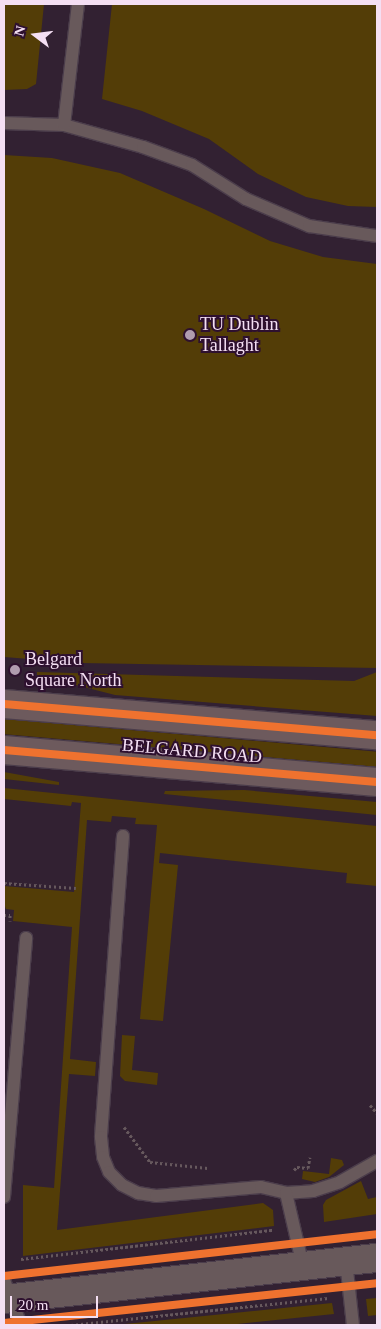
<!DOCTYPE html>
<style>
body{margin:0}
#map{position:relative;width:381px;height:1329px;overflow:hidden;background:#322132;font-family:Georgia,serif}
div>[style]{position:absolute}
.green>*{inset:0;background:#533d07;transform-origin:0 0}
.path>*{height:3px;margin-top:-1.5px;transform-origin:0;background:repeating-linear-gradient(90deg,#66585d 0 2.5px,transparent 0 5px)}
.roads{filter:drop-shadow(1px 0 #4b3d4b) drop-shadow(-1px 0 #4b3d4b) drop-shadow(0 1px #4b3d4b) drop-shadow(0 -1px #4b3d4b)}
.service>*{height:12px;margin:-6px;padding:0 6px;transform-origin:6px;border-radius:6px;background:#68595b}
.tertiary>*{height:28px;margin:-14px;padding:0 14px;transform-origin:14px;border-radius:14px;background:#68595b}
.secondary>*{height:28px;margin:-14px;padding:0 14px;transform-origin:14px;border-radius:14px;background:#6d5a5d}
.cycleway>*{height:8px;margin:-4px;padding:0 4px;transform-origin:4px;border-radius:4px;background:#ef722f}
.dots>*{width:14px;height:14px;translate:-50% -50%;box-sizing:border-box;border:2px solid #2e102f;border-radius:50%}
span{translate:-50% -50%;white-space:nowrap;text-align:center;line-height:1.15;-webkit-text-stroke:4px #2e102f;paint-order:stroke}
.poi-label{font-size:18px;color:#f4dff3}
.left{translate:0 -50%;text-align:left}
.street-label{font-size:18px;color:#f4dff3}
.frame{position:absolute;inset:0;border:5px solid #f4dff3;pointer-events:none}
.north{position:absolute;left:10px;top:10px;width:50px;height:50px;-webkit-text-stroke:4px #2e102f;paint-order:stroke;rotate:285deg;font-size:14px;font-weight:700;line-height:20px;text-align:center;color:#f4dff3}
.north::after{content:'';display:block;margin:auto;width:18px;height:22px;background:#f4dff3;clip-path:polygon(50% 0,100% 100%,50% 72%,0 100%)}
.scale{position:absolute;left:10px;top:1296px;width:88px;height:22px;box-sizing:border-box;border:2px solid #f4dff3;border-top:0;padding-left:6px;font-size:15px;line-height:18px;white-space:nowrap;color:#f4dff3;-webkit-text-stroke:4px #2e102f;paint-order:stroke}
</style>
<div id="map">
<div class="green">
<i style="clip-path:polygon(4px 4px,44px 4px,36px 84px,27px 89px,4px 90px)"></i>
<i style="clip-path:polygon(112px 4px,377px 4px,377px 207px,348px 206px,306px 197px,258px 174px,209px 139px,142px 111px,102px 99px)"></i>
<i style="clip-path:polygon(4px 155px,52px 158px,120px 173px,204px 209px,270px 241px,323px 257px,377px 264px,377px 668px,81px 663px,4px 657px)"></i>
<i style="clip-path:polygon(37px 672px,354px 681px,377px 672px,377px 716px,115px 695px,37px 675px)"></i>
<i style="left:4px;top:719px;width:375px;height:15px;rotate:5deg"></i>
<i style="clip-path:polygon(4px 772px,59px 782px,59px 785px,4px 779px)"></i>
<i style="clip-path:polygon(4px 788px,377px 826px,377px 886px,346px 883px,347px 873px,160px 853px,159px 863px,178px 865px,163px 1021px,140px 1019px,157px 825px,135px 824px,136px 818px,112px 816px,111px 822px,87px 820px,70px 1059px,96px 1062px,95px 1076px,69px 1074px,57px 1230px,263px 1203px,273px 1210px,274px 1226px,23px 1256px,23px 1185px,54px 1188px,72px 927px,13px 921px,14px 910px,6px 909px,4px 904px,4px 886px,74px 892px,81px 803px,72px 802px,71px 806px,4px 799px)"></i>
<i style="clip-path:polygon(244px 790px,377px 802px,377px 815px,164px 794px,165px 791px)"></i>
<i style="clip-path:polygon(122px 1035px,135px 1036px,132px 1070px,158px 1073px,157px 1085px,125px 1081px,120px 1076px)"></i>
<i style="clip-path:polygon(331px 1158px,342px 1160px,344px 1165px,329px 1177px,315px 1182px,302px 1179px,303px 1171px,329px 1174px)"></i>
<i style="clip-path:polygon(361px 1181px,368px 1199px,377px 1197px,377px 1214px,324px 1222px,323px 1205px,326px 1200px)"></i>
<i style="clip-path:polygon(377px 1298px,377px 1315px,368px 1316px,366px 1299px)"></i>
<i style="clip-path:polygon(332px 1303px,334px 1314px,228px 1325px,115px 1325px)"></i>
</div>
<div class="path">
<i style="left:4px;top:883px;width:72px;rotate:4deg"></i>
<i style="left:4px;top:915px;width:6px"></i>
<i style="left:10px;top:915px;width:6px;rotate:90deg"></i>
<i style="left:370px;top:1105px;width:11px;rotate:49deg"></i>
<i style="left:124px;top:1127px;width:44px;rotate:53.4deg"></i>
<i style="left:150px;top:1162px;width:58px;rotate:5.9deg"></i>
<i style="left:294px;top:1170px;width:4px;rotate:-45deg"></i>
<i style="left:297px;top:1167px;width:11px;rotate:5deg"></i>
<i style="left:308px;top:1168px;width:11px;rotate:-80deg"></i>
<i style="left:21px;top:1259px;width:254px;rotate:-6.6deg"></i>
<i style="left:71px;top:1325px;width:259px;rotate:-6deg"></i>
</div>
<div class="roads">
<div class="service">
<i style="left:4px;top:123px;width:60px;rotate:1.9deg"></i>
<i style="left:64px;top:125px;width:82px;rotate:15.6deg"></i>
<i style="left:143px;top:147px;width:52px;rotate:20.2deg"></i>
<i style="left:192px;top:165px;width:64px;rotate:32.2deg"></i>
<i style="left:246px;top:199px;width:69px;rotate:23.2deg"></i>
<i style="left:309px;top:226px;width:69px;rotate:8.4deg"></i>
<i style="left:64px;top:125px;width:122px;rotate:-83.4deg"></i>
<i style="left:123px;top:836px;width:302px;rotate:94.2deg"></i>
<i style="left:101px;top:1137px;width:20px;rotate:84deg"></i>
<i style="left:103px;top:1157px;width:16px;rotate:68deg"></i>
<i style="left:109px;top:1172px;width:18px;rotate:45deg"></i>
<i style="left:122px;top:1185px;width:18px;rotate:27deg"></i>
<i style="left:138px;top:1193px;width:18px;rotate:9deg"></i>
<i style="left:156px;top:1196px;width:105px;rotate:-4.9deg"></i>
<i style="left:261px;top:1187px;width:26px;rotate:13deg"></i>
<i style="left:286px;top:1193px;width:27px;rotate:-4deg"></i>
<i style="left:313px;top:1191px;width:28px;rotate:-18deg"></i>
<i style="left:340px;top:1182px;width:43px;rotate:-29.6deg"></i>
<i style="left:286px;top:1193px;width:75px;rotate:76.9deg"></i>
<i style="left:4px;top:1197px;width:260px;rotate:-85.1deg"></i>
<i style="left:346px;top:1261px;width:64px;rotate:83.8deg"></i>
<i style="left:4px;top:1280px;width:48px;rotate:69.3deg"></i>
</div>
<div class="tertiary">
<i style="left:4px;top:1299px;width:375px;rotate:-6.3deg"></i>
</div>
<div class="secondary">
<i style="left:4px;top:704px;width:374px;rotate:4.8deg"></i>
<i style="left:4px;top:750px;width:374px;rotate:4.9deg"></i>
</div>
</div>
<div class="cycleway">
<i style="left:4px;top:704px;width:374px;rotate:4.8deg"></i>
<i style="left:4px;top:750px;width:374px;rotate:4.9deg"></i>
<i style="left:4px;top:1276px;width:375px;rotate:-6.4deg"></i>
<i style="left:4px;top:1323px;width:375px;rotate:-6.1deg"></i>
</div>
<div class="dots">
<i style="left:190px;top:335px;background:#b09caf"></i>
<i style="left:15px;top:670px;background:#b09caf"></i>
</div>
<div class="poi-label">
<span class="left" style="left:200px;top:335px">TU Dublin<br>Tallaght</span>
<span class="left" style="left:25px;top:670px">Belgard<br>Square North</span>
</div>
<div class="street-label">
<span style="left:192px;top:751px;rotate:5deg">BELGARD ROAD</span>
</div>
<div class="frame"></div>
<div class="north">N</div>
<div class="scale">20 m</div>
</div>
